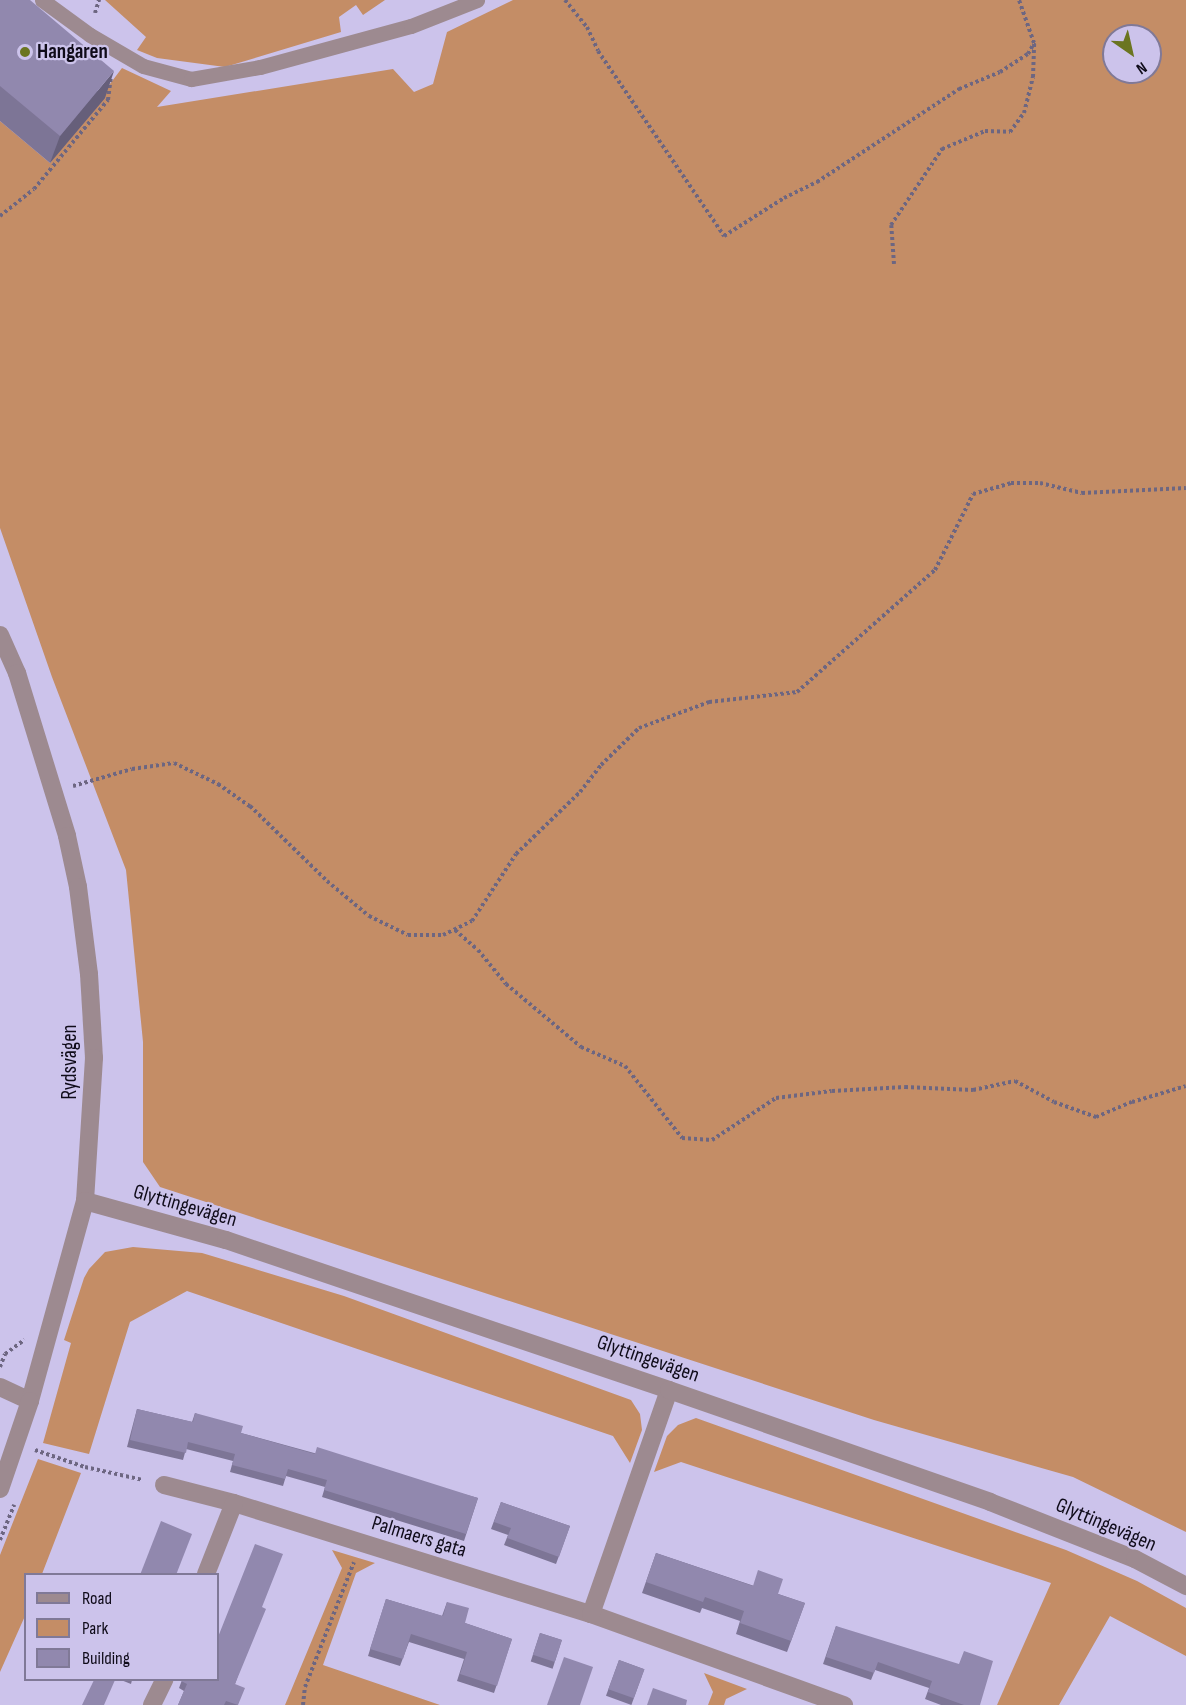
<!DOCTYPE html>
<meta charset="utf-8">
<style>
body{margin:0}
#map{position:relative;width:1186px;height:1705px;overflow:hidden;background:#ccc3eb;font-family:"Sofia Sans Condensed",sans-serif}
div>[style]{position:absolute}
.green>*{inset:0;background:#c48d66}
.path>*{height:4px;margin-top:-2px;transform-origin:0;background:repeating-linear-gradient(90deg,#6d6681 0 3px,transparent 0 6px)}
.service>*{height:15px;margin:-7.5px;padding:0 7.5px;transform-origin:7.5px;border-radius:7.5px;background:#9d8a90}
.minor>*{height:18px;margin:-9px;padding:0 9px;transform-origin:9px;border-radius:9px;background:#9d8a90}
.tertiary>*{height:18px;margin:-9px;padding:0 9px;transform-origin:9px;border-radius:9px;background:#9d8a90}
.wall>*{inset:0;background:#7d7596;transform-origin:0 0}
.shaded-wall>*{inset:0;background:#665f7a}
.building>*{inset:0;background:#9188ae;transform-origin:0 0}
.dots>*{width:16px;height:16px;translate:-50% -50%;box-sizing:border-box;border:3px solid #ccc3eb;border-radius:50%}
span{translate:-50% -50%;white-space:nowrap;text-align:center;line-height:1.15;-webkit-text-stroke:4.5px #ccc3eb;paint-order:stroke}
.poi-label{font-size:21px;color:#0f0b19;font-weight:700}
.left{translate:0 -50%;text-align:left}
.street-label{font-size:21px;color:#0f0b19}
.legend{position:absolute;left:24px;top:1573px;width:195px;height:108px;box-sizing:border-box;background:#ccc3eb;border:2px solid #807997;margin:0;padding:8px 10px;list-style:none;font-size:18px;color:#0f0b19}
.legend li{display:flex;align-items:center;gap:12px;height:30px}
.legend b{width:30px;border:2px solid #807997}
.north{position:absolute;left:1102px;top:24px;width:60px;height:60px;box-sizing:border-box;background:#ccc3eb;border:2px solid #807997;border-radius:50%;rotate:146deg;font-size:16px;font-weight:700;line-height:24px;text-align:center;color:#0f0b19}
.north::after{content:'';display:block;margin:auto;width:21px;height:27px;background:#6b7520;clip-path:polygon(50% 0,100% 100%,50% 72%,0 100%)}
</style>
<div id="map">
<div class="green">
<i style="clip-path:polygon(105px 0,385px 0,363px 15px,356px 5px,339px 17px,341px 32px,225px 67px,157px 58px,137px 50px,146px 37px)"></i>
<i style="clip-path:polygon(evenodd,513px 0,1186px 0,1186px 1532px,1073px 1477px,874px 1420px,160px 1187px,143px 1162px,143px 1042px,126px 870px,52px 677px,0 528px,0 121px,50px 163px,122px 68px,171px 91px,157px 107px,393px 69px,414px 92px,433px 84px,447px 32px,513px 0,1114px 36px,1150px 36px,1150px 72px,1114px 72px,1114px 36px)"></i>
<i style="clip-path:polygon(133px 1247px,202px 1253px,344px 1296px,631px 1400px,640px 1414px,642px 1430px,630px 1463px,613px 1436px,187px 1291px,130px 1322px,89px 1454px,43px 1443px,71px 1343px,64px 1340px,84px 1278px,89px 1269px,105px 1252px)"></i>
<i style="clip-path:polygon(696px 1418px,1066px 1550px,1137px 1581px,1186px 1608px,1186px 1656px,1110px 1616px,1059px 1705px,997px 1705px,1051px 1583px,681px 1462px,654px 1472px,667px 1436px,678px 1425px)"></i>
<i style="clip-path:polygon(38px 1459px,81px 1473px,42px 1574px,26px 1574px,25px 1616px,0 1672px,0 1555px)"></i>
<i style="clip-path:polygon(332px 1550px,375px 1563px,356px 1573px,323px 1665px,440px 1705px,285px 1705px,342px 1568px)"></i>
<i style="clip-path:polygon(704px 1673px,747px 1689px,726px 1699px,724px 1705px,708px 1705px,713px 1692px)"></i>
</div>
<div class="path">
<i style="left:565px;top:0;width:35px;rotate:51deg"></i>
<i style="left:587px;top:27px;width:26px;rotate:65deg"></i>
<i style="left:598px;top:51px;width:224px;rotate:55.7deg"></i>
<i style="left:724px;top:236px;width:71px;rotate:-32.3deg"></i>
<i style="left:784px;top:198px;width:37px;rotate:-26deg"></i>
<i style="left:817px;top:182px;width:170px;rotate:-33.2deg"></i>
<i style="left:959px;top:89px;width:44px;rotate:-22.5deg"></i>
<i style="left:1000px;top:72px;width:33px;rotate:-33deg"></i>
<i style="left:1028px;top:54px;width:13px;rotate:-61deg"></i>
<i style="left:1034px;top:43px;width:46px;rotate:-109.2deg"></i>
<i style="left:95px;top:13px;width:14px;rotate:-73deg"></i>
<i style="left:0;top:216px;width:43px;rotate:-38.5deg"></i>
<i style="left:34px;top:189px;width:116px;rotate:-50.3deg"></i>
<i style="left:108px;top:100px;width:24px;rotate:-83deg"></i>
<i style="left:894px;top:264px;width:39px;rotate:-94deg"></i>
<i style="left:891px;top:225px;width:92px;rotate:-56.1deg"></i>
<i style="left:942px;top:149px;width:47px;rotate:-22.7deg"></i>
<i style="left:985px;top:131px;width:25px;rotate:2deg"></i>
<i style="left:1010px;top:132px;width:24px;rotate:-54deg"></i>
<i style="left:1024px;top:113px;width:37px;rotate:-76deg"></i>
<i style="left:1033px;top:77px;width:33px;rotate:-88deg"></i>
<i style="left:73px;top:786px;width:61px;rotate:-16.1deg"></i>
<i style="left:132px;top:769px;width:42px;rotate:-8.1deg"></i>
<i style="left:174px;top:763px;width:49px;rotate:25.5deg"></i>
<i style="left:218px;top:784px;width:39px;rotate:35deg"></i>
<i style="left:250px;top:806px;width:107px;rotate:44.2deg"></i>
<i style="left:327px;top:881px;width:55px;rotate:39.8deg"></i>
<i style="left:369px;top:916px;width:43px;rotate:26deg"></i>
<i style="left:408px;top:935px;width:35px"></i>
<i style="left:443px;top:935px;width:32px;rotate:-26deg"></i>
<i style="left:472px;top:921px;width:80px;rotate:-56.7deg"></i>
<i style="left:516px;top:854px;width:89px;rotate:-44.1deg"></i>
<i style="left:580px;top:792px;width:34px;rotate:-52deg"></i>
<i style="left:601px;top:765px;width:53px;rotate:-44.2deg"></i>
<i style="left:639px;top:728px;width:75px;rotate:-20.4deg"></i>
<i style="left:709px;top:702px;width:89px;rotate:-6.5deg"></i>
<i style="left:797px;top:692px;width:184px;rotate:-41.5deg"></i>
<i style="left:935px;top:570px;width:85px;rotate:-63.4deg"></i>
<i style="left:973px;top:494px;width:40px;rotate:-16deg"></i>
<i style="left:1011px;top:483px;width:29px"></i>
<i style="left:1040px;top:483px;width:43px;rotate:13.4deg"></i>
<i style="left:1082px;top:493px;width:104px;rotate:-2.8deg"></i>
<i style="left:455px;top:930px;width:30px;rotate:41deg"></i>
<i style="left:478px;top:950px;width:44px;rotate:50.5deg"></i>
<i style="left:506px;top:984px;width:98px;rotate:40deg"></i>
<i style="left:581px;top:1047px;width:48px;rotate:23.4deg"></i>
<i style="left:625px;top:1066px;width:92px;rotate:51.6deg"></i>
<i style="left:682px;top:1138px;width:30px;rotate:4deg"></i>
<i style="left:712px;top:1140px;width:77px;rotate:-33.3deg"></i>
<i style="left:776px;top:1098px;width:56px;rotate:-7.1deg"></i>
<i style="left:832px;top:1091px;width:73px;rotate:-3.1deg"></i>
<i style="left:905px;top:1087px;width:68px;rotate:2.5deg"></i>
<i style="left:973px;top:1090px;width:43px;rotate:-12.1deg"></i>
<i style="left:1015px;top:1081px;width:44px;rotate:28.3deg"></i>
<i style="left:1054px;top:1102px;width:45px;rotate:19.7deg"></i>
<i style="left:1096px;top:1117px;width:39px;rotate:-23deg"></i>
<i style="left:1132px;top:1102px;width:56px;rotate:-16.5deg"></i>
<i style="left:0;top:1367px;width:14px;rotate:-69deg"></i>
<i style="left:5px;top:1354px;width:24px;rotate:-36deg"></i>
<i style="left:35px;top:1450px;width:53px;rotate:18.8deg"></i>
<i style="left:85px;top:1467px;width:59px;rotate:12.6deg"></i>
<i style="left:0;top:1540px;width:38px;rotate:-68deg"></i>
<i style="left:303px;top:1705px;width:18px;rotate:-84deg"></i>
<i style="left:305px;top:1687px;width:134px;rotate:-68.6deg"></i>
</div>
<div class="service">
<i style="left:42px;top:0;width:59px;rotate:36.1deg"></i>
<i style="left:90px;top:35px;width:61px;rotate:30.3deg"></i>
<i style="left:143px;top:66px;width:50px;rotate:15.2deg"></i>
<i style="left:191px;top:79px;width:70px;rotate:-9.9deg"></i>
<i style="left:260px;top:67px;width:156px;rotate:-15.2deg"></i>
<i style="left:411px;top:26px;width:71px;rotate:-21.5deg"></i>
</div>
<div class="minor">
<i style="left:0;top:1387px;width:33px;rotate:25deg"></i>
<i style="left:164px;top:1485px;width:72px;rotate:14.4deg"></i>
<i style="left:234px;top:1503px;width:374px;rotate:17.3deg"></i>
<i style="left:591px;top:1614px;width:269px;rotate:19.8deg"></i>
<i style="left:206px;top:1574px;width:76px;rotate:-68.5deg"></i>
<i style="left:591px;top:1614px;width:237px;rotate:-70.8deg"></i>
<i style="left:152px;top:1705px;width:28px;rotate:-64deg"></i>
</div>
<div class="tertiary">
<i style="left:0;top:635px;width:42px;rotate:65.9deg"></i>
<i style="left:17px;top:673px;width:170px;rotate:72.9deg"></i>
<i style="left:67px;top:836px;width:52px;rotate:77.8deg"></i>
<i style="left:78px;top:887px;width:88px;rotate:82.8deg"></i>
<i style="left:89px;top:974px;width:84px;rotate:86.6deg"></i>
<i style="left:94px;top:1058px;width:143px;rotate:93.6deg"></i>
<i style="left:85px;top:1201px;width:207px;rotate:105.4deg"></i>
<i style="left:30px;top:1401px;width:93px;rotate:108.8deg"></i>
<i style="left:85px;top:1201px;width:146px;rotate:15.5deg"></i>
<i style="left:226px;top:1240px;width:468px;rotate:18.7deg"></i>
<i style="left:669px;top:1390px;width:340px;rotate:19.2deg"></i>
<i style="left:990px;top:1502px;width:156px;rotate:21.5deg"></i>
<i style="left:1135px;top:1559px;width:58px;rotate:27.9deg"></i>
</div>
<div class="wall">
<i style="clip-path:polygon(0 0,105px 98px,50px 163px,0 121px)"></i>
<i style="clip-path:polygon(137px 1409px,192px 1422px,195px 1413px,241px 1433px,478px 1498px,464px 1541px,322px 1497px,325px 1487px,286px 1476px,283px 1486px,230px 1472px,233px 1461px,186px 1449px,183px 1460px,127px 1447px)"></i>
<i style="clip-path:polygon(501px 1502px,570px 1526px,556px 1564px,504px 1545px,508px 1535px,491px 1529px)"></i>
<i style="clip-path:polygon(656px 1553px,805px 1603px,787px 1652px,736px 1634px,740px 1621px,702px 1608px,700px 1613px,642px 1593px)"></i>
<i style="clip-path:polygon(386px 1599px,442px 1616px,447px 1602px,465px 1623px,512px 1639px,494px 1693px,457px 1681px,464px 1659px,409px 1642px,400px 1666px,368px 1656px)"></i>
<i style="clip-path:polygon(262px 1607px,235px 1684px,238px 1705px,178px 1705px,184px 1691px,179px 1688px,182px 1680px)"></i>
<i style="clip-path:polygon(836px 1626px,980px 1705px,941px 1705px,925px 1699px,929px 1688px,875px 1670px,871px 1680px,823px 1664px)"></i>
<i style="left:540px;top:1633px;width:23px;height:30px;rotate:18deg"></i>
<i style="left:619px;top:1660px;width:27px;height:38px;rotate:20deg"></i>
<i style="clip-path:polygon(121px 1680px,132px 1680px,131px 1684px)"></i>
</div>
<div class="shaded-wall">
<i style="clip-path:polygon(114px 71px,105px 98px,50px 163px,60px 136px)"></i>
</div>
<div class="building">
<i style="clip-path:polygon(0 0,30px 0,114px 71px,60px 136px,0 86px)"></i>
<i style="clip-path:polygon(137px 1409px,193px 1422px,195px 1413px,243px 1426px,241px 1433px,315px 1454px,317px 1447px,478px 1498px,466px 1534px,324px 1490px,327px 1480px,288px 1469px,285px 1479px,232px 1465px,235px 1454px,188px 1442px,186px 1453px,130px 1440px)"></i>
<i style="clip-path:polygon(501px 1502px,570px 1526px,559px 1557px,507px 1538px,511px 1528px,494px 1522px)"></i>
<i style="clip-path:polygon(161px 1521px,192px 1534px,176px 1575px,140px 1575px)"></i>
<i style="clip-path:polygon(255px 1544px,283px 1554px,262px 1607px,266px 1609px,235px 1684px,245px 1688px,238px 1705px,226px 1701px,224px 1705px,178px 1705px,187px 1684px,181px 1681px,182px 1680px,218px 1680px,218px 1637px)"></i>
<i style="clip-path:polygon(656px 1553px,753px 1586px,758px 1570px,783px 1579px,778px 1594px,805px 1603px,791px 1641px,740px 1623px,744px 1611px,705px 1597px,703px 1602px,646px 1582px)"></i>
<i style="clip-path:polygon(386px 1599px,443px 1616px,447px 1602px,469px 1608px,465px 1623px,512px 1639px,497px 1686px,460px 1674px,467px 1652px,411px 1634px,403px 1659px,370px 1649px)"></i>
<i style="clip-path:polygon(836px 1626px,959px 1664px,964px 1651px,993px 1661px,980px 1705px,964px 1705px,928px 1692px,932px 1681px,878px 1662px,874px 1673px,826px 1657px)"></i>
<i style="left:540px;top:1633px;width:23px;height:23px;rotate:18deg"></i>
<i style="clip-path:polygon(564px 1657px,593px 1667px,580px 1705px,547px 1705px)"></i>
<i style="left:619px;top:1660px;width:27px;height:31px;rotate:20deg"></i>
<i style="clip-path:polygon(94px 1680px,115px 1680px,104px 1705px,82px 1705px)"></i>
<i style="clip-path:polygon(653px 1688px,687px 1700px,686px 1705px,647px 1705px)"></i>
</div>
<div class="dots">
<i style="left:25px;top:52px;background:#6b7520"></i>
</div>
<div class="poi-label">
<span class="left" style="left:37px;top:52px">Hangaren</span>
</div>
<div class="street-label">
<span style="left:70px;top:1062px;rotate:-90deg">Rydsvägen</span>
<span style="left:185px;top:1206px;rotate:16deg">Glyttingevägen</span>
<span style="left:648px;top:1359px;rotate:19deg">Glyttingevägen</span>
<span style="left:1106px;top:1525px;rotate:23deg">Glyttingevägen</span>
<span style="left:419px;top:1537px;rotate:17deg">Palmaers gata</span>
</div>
<ul class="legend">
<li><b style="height:8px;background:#9d8a90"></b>Road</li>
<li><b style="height:16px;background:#c48d66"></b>Park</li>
<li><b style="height:16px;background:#9188ae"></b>Building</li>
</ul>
<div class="north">N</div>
</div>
